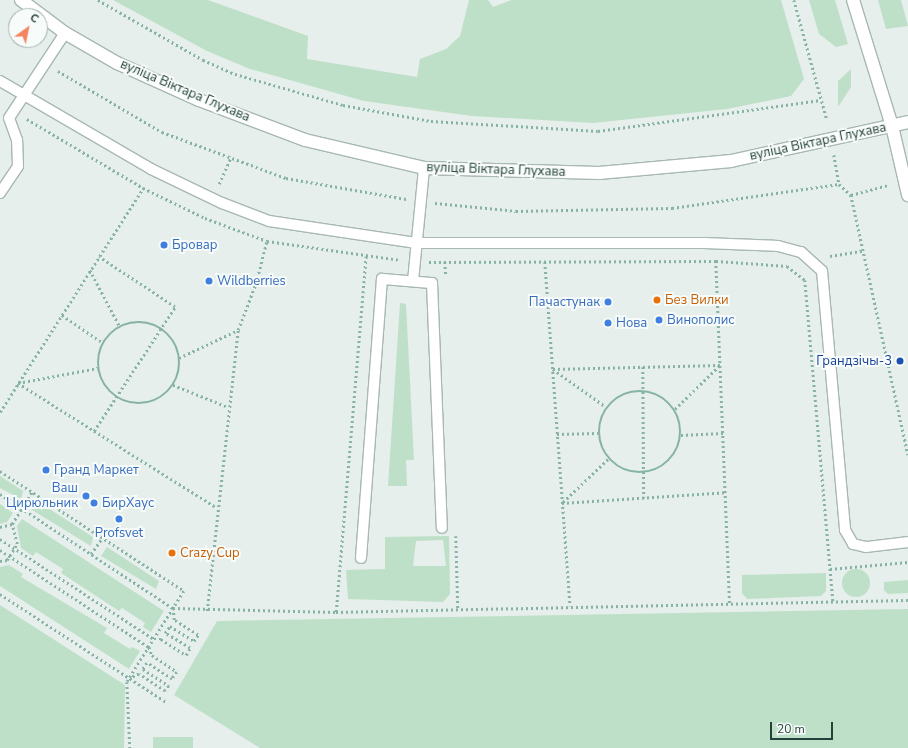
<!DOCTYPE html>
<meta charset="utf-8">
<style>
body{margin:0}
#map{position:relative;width:908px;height:748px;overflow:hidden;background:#e6efeb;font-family:"Nunito Sans",sans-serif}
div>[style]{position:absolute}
.green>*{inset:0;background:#bfe0c8;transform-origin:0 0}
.round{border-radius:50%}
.path>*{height:2.5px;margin-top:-1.25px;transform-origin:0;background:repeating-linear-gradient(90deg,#86b3a5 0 2px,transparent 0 5px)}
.path>.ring{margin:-1.25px;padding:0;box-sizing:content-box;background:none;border:2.5px solid #86b3a5;border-radius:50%}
.roads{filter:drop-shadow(1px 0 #a8b8b2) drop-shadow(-1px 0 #a8b8b2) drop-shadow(0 1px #a8b8b2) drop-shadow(0 -1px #a8b8b2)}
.lane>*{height:10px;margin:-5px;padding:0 5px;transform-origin:5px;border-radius:5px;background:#fff}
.street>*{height:12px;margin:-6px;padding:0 6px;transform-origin:6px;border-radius:6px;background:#fff}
.dots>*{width:11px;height:11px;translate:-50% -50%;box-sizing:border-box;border:2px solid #f7fbf9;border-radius:50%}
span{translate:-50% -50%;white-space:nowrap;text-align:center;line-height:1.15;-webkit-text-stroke:4px #f7fbf9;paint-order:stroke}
.street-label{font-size:13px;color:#24423a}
.shop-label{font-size:13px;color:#366cbe}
.left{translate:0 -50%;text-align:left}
.right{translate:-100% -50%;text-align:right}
.food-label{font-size:13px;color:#c56008}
.transit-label{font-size:13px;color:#164399}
.north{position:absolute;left:8px;top:8px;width:40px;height:40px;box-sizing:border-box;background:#f7fbf9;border:1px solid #a3b1ad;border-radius:50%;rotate:33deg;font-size:11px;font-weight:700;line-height:16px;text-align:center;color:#24423a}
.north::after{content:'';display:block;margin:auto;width:14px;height:18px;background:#f4845f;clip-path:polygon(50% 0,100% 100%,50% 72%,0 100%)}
.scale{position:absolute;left:770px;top:722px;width:63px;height:18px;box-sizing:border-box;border:2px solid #24423a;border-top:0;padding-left:5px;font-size:12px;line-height:14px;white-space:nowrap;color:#24423a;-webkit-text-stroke:3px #f7fbf9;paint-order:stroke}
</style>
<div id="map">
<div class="green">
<i style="clip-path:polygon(113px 0,208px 0,308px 36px,307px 59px,417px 77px,420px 59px,446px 49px,460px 36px,469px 0,488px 0,493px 7px,511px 0,781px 0,804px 79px,791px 96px,727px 109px,593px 123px,472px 116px,364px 101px,250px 69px,207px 51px)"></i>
<i style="clip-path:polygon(809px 0,835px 0,848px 44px,836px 47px,819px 34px)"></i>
<i style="clip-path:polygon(878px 0,901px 0,908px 26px,886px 29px)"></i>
<i style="clip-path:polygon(851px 69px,851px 87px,838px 107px,838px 81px)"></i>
<i style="clip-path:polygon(400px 303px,406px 304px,414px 460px,406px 460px,407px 486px,388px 486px)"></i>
<i style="clip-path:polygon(0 476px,23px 491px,21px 499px,0 488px)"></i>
<i style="clip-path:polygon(37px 501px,93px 537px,91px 546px,32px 510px,30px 507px)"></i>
<i style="clip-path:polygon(0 504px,13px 513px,7px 522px,0 524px)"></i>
<i style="clip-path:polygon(22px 519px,164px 611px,151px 632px,143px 627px,145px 623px,122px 608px,119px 611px,61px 573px,63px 569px,36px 552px,33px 556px,21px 548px,17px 526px)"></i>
<i style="clip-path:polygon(evenodd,449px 536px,450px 594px,443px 602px,348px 599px,346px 570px,385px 569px,385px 537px,449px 536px,443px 540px,446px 566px,413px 566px,416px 541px,443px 540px)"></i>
<i style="clip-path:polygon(107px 547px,159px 581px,156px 589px,101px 556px)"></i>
<i style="clip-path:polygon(9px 565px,23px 574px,21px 577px,107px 628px,104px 633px,130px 649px,132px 647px,140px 651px,129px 669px,0 586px,0 567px)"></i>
<i class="round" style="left:842px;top:569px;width:28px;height:28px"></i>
<i style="clip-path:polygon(826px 573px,826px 591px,821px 596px,747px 599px,742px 593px,742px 575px)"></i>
<i style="clip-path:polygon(908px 580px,908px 593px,888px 594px,884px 590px,884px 582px)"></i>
<i style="clip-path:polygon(0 605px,125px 685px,124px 748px,0 748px)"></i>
<i style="clip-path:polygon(908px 609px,908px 748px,260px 748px,174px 695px,217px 621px)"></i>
<i style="left:153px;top:737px;width:40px;height:11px"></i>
</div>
<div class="path">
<i style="left:98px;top:0;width:121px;rotate:29.7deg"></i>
<i style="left:203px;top:60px;width:35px;rotate:24deg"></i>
<i style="left:235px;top:74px;width:112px;rotate:16deg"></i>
<i style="left:343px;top:105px;width:89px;rotate:10.3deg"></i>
<i style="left:431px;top:121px;width:167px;rotate:3.4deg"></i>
<i style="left:598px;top:131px;width:225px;rotate:-7.9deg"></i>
<i style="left:794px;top:0;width:124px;rotate:74.6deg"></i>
<i style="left:58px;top:71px;width:121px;rotate:30.4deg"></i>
<i style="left:162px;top:132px;width:132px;rotate:20.4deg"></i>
<i style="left:286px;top:178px;width:122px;rotate:9.9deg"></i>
<i style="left:27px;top:119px;width:135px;rotate:30.7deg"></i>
<i style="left:143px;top:188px;width:69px;rotate:25.8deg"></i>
<i style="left:205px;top:218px;width:66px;rotate:20.4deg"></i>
<i style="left:267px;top:241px;width:134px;rotate:8.1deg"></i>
<i style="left:834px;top:155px;width:29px;rotate:80deg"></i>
<i style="left:219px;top:184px;width:30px;rotate:-66deg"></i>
<i style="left:851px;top:195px;width:39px;rotate:-15deg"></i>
<i style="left:435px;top:203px;width:81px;rotate:5.6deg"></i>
<i style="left:516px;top:211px;width:156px;rotate:-1.1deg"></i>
<i style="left:672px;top:208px;width:169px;rotate:-8.2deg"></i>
<i style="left:839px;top:184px;width:16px;rotate:43deg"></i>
<i style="left:851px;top:195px;width:266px;rotate:77.6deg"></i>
<i style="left:830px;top:256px;width:33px;rotate:-9deg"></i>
<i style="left:716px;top:261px;width:343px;rotate:87.7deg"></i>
<i style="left:429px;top:262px;width:287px;rotate:-0.2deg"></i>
<i style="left:716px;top:261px;width:71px;rotate:4deg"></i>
<i style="left:787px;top:266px;width:23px;rotate:38deg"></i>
<i style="left:805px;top:280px;width:323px;rotate:85deg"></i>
<i style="left:445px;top:262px;width:13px;rotate:86deg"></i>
<i style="left:545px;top:262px;width:345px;rotate:85.8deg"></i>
<i style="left:90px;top:270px;width:64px;rotate:62.2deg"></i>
<i style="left:62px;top:315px;width:50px;rotate:34.3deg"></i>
<i class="ring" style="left:98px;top:322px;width:79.5px;height:79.5px"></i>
<i style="left:179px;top:358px;width:65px;rotate:-25.4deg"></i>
<i style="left:643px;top:367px;width:131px;rotate:89.6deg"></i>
<i style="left:553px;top:369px;width:167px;rotate:-1.4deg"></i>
<i style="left:553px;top:369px;width:65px;rotate:35.6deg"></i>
<i style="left:18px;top:383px;width:234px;rotate:32.1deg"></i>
<i style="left:18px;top:383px;width:81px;rotate:-10.6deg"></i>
<i style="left:173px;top:385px;width:59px;rotate:21.8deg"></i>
<i class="ring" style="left:599px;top:391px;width:79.5px;height:79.5px"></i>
<i style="left:675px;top:409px;width:63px;rotate:-44.4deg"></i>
<i style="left:0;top:412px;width:266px;rotate:-57.4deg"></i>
<i style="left:94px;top:431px;width:148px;rotate:-56.8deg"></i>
<i style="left:175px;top:307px;width:91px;rotate:-146.7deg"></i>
<i style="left:557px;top:434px;width:41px;rotate:-1.4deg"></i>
<i style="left:681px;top:435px;width:42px;rotate:-2.7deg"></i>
<i style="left:0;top:471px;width:220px;rotate:33.1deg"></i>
<i style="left:184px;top:591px;width:107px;rotate:122.1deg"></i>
<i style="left:127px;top:682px;width:66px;rotate:87.4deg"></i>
<i style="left:0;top:494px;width:207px;rotate:33.4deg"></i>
<i style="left:173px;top:608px;width:163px;rotate:1.4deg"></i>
<i style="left:336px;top:612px;width:572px;rotate:-1.2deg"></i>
<i style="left:563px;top:502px;width:62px;rotate:-43.7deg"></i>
<i style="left:562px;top:503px;width:164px;rotate:-3.8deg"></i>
<i style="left:0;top:527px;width:12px;rotate:-14deg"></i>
<i style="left:12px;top:524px;width:38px;rotate:-58deg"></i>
<i style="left:456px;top:536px;width:72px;rotate:88.4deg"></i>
<i style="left:0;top:539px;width:184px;rotate:33deg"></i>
<i style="left:154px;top:639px;width:7px"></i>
<i style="left:161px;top:639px;width:30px;rotate:33deg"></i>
<i style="left:186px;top:655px;width:8px;rotate:-60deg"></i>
<i style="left:190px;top:648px;width:29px;rotate:-149deg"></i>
<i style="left:165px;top:633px;width:9px;rotate:-54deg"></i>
<i style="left:170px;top:626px;width:28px;rotate:32deg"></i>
<i style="left:194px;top:641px;width:7px;rotate:-56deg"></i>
<i style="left:198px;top:635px;width:28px;rotate:-148deg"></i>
<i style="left:174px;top:620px;width:11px;rotate:-95deg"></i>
<i style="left:0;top:550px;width:178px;rotate:33.1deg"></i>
<i style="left:149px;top:647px;width:9px;rotate:69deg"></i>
<i style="left:152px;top:655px;width:30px;rotate:34deg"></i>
<i style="left:177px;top:672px;width:9px;rotate:126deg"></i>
<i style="left:172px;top:679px;width:30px;rotate:-147deg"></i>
<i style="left:147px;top:663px;width:7px;rotate:124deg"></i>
<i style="left:143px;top:669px;width:31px;rotate:33deg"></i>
<i style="left:169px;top:686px;width:6px;rotate:129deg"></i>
<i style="left:165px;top:691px;width:31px;rotate:-147deg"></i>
<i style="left:139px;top:674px;width:10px;rotate:156deg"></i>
<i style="left:91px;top:554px;width:19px;rotate:-55deg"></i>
<i style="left:0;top:561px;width:7px;rotate:-8deg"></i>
<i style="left:7px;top:560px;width:19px;rotate:-58deg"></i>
<i style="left:17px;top:544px;width:21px;rotate:-104deg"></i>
<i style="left:830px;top:569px;width:78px;rotate:-5.1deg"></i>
<i style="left:0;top:594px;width:200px;rotate:33deg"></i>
<i style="left:207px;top:611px;width:283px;rotate:-83.7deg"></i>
<i style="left:238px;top:330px;width:50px;rotate:-69deg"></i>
<i style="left:256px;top:283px;width:44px;rotate:-75.7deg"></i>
<i style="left:336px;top:612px;width:357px;rotate:-85.2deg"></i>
</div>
<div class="roads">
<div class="lane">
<i style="left:0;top:81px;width:175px;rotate:30.2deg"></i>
<i style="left:151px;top:169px;width:79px;rotate:25.6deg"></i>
<i style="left:222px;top:203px;width:50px;rotate:21deg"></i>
<i style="left:269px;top:221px;width:149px;rotate:8.5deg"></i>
<i style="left:416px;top:243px;width:288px"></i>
<i style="left:704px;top:243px;width:74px;rotate:2.3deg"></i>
<i style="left:778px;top:246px;width:24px;rotate:15deg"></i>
<i style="left:801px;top:252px;width:28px;rotate:42deg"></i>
<i style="left:822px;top:271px;width:260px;rotate:84.9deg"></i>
<i style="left:845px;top:530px;width:16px;rotate:60deg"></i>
<i style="left:853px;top:544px;width:13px;rotate:13deg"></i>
<i style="left:866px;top:547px;width:42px;rotate:-6.8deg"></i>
<i style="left:9px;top:118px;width:102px;rotate:-56.6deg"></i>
<i style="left:0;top:193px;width:32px;rotate:-56deg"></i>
<i style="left:18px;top:166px;width:26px;rotate:-92deg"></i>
<i style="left:17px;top:140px;width:23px;rotate:-110deg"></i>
<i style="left:413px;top:281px;width:114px;rotate:-84.4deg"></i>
<i style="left:361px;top:558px;width:280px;rotate:-85.7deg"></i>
<i style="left:382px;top:279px;width:50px;rotate:4.6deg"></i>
<i style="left:432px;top:283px;width:245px;rotate:87.7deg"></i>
</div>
<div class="street">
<i style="left:21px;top:0;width:55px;rotate:36.9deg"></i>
<i style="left:65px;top:33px;width:60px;rotate:30deg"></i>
<i style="left:117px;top:63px;width:90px;rotate:24.3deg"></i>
<i style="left:199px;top:100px;width:113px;rotate:20.7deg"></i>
<i style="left:305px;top:140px;width:122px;rotate:13.2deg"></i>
<i style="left:424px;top:168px;width:175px;rotate:1.6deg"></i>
<i style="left:599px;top:173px;width:133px;rotate:-5.2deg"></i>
<i style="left:731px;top:161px;width:181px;rotate:-12.4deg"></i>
<i style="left:853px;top:0;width:132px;rotate:72.8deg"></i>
<i style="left:892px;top:126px;width:71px;rotate:76.9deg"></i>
</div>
</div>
<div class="dots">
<i style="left:164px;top:245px;background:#3f7fe0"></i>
<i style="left:209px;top:281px;background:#3f7fe0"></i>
<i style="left:657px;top:300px;background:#e8710a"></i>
<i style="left:608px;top:302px;background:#3f7fe0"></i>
<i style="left:659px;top:320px;background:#3f7fe0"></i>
<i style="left:608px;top:323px;background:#3f7fe0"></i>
<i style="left:900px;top:361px;background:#1a4fb4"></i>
<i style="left:46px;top:470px;background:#3f7fe0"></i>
<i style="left:86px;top:496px;background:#3f7fe0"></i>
<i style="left:94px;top:503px;background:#3f7fe0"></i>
<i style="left:119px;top:519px;background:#3f7fe0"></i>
<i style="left:172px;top:553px;background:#e8710a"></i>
</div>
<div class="street-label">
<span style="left:185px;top:91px;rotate:23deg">вуліца Віктара Глухава</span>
<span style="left:818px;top:142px;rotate:-12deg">вуліца Віктара Глухава</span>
<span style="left:496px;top:170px;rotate:2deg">вуліца Віктара Глухава</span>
</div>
<div class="shop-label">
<span class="left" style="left:172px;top:245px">Бровар</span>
<span class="left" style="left:217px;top:281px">Wildberries</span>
<span class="right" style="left:600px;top:302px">Пачастунак</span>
<span class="left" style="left:667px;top:320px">Винополис</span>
<span class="left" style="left:616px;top:323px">Нова</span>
<span class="left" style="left:54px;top:470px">Гранд Маркет</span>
<span class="right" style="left:78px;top:496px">Ваш<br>Цирюльник</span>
<span class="left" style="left:102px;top:503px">БирХаус</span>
<span style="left:119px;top:533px">Profsvet</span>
</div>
<div class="food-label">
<span class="left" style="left:665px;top:300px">Без Вилки</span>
<span class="left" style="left:180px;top:553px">Crazy Cup</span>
</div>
<div class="transit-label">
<span class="right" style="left:892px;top:361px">Грандзічы-3</span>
</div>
<div class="north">С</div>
<div class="scale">20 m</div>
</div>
